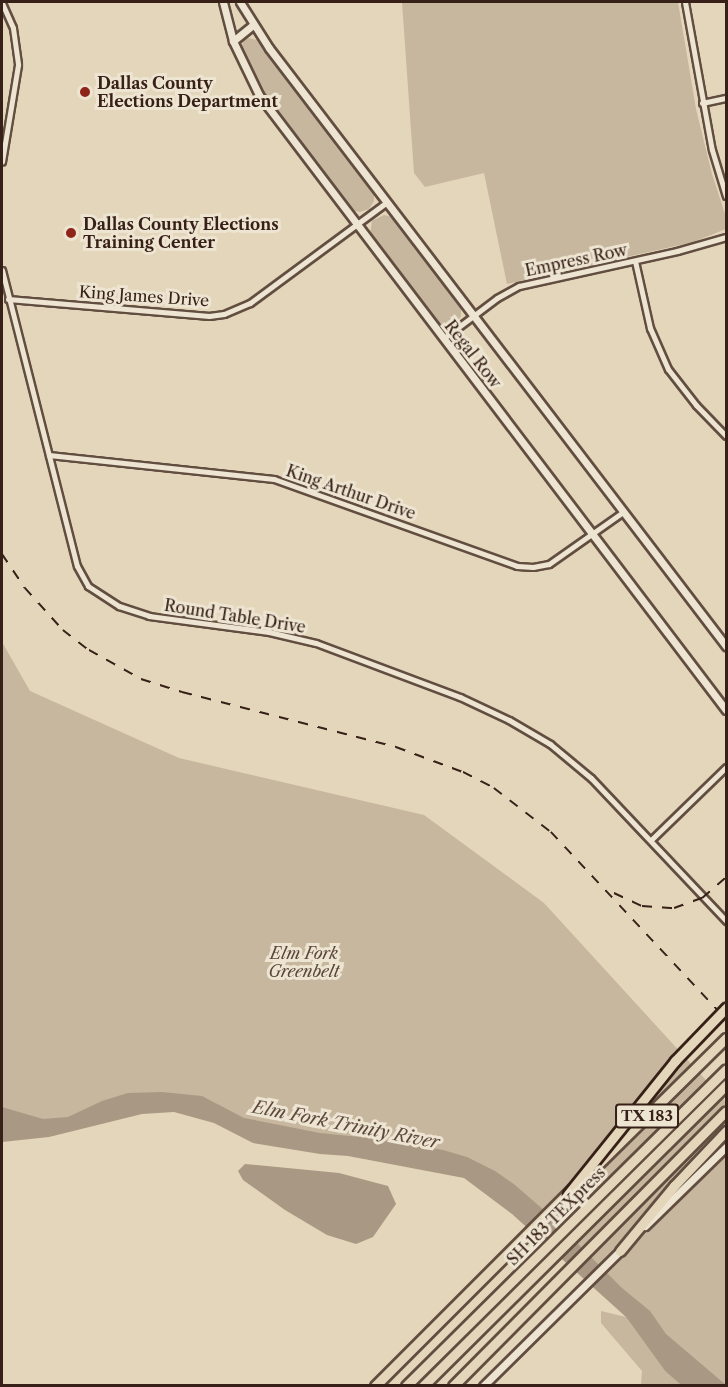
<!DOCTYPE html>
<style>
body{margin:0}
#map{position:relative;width:728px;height:1387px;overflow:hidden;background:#e4d6ba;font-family:"Libre Caslon Text",serif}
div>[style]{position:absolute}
.green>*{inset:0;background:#c6b79e}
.water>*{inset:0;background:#a99883}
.roads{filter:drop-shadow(2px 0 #624e40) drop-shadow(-2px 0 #624e40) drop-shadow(0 2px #624e40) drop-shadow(0 -2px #624e40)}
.minor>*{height:5px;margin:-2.5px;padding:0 2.5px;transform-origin:2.5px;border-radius:2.5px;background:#ede4d2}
.secondary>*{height:7px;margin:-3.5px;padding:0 3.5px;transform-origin:3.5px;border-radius:3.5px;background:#ede4d2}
.motorway>*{height:9px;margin:-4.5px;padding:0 4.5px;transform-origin:4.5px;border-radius:4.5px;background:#e4d6ba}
.rail>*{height:1.5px;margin-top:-0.75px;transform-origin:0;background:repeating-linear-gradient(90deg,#362017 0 10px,transparent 0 20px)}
.bridges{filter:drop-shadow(2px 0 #362017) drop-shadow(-2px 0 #362017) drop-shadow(0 2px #362017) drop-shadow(0 -2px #362017)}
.motorway-bridge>*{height:9px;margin:-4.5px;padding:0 4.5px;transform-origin:4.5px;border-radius:4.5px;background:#e4d6ba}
.dots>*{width:16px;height:16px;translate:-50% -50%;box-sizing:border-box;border:3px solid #ede4d2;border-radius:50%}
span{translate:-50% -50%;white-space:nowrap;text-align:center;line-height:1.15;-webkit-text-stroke:6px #ede4d2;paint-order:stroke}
.shield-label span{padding:2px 4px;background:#ede4d2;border:2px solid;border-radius:4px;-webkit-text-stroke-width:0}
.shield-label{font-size:15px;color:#362017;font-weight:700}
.poi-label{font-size:16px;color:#362017;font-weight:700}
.left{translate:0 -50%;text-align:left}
.street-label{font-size:16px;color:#362017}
.park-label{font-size:16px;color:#5a4639;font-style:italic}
.water-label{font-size:18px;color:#5e4a3d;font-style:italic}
.frame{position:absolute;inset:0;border:3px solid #362017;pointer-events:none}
</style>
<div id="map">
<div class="green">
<i style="clip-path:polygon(402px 2px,678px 2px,696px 109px,712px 174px,726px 217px,726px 229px,693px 242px,507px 284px,484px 173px,425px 187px,414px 173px)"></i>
<i style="clip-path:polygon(248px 38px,257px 40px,374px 192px,374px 201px,369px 209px,360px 212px,351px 210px,270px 105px,241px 49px,243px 42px)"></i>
<i style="clip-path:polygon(384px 215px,393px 217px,461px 306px,461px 316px,456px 324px,447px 327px,438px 324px,370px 235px,372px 221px)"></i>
<i style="clip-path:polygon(2px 642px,30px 691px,179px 758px,424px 815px,544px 903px,726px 1102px,726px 1385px,717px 1385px,605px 1280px,441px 1158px,257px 1128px,193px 1103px,28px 1130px,2px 1124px)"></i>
<i style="clip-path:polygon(601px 1311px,626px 1317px,665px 1371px,681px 1385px,641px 1385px,642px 1371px,601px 1323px)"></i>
</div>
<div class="water">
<i style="clip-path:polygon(162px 1092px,202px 1096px,244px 1118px,320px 1133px,379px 1139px,443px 1150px,467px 1157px,495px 1171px,515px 1185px,545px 1211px,622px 1288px,650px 1311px,666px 1334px,726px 1385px,681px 1385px,665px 1371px,626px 1317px,512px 1214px,464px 1178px,348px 1156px,320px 1154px,253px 1143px,214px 1123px,174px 1112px,142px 1114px,49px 1137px,2px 1142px,2px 1107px,43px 1119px,68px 1117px,102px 1101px,128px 1093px)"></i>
<i style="clip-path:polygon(245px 1164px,339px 1173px,388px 1186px,396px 1204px,373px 1237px,356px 1244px,327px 1235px,285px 1210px,243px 1180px,238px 1171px)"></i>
</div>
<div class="roads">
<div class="minor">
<i style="left:685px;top:2px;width:150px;rotate:79.7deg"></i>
<i style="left:712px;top:150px;width:48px;rotate:73.1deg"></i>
<i style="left:2px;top:3px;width:27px;rotate:66deg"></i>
<i style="left:13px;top:28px;width:37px;rotate:82deg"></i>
<i style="left:18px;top:65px;width:98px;rotate:99.4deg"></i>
<i style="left:702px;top:103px;width:25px;rotate:-12deg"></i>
<i style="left:635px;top:261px;width:69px;rotate:77.4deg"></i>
<i style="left:650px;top:328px;width:45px;rotate:66.3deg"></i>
<i style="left:668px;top:369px;width:46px;rotate:52.1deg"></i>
<i style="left:696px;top:405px;width:43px;rotate:45.9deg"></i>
<i style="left:2px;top:270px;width:305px;rotate:75.8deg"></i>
<i style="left:77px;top:566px;width:23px;rotate:61deg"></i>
<i style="left:88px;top:586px;width:37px;rotate:33deg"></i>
<i style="left:119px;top:606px;width:32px;rotate:18deg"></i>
<i style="left:149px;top:616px;width:121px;rotate:7.6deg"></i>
<i style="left:269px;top:632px;width:48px;rotate:13.2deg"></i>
<i style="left:316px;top:643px;width:154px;rotate:20.6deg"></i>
<i style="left:460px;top:697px;width:54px;rotate:25.1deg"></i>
<i style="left:509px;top:720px;width:48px;rotate:30.3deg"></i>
<i style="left:550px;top:744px;width:53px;rotate:39.7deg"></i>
<i style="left:591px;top:778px;width:197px;rotate:46.6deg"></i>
<i style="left:8px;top:299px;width:202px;rotate:4.8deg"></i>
<i style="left:209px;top:316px;width:15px;rotate:-8deg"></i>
<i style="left:224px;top:314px;width:28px;rotate:-23deg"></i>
<i style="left:250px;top:303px;width:170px;rotate:-36.4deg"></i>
<i style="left:444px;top:338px;width:66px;rotate:-37deg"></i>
<i style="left:497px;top:298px;width:25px;rotate:-29deg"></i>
<i style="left:519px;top:286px;width:162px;rotate:-12.5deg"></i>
<i style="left:677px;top:251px;width:51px;rotate:-15.9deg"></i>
<i style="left:49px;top:455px;width:226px;rotate:6.1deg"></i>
<i style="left:274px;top:479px;width:258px;rotate:19.7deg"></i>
<i style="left:517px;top:566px;width:16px;rotate:4deg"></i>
<i style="left:533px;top:567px;width:16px;rotate:-11deg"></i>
<i style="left:549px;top:564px;width:90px;rotate:-35.1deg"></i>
<i style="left:652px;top:839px;width:103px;rotate:-44.2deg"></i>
</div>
<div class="secondary">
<i style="left:223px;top:2px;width:40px;rotate:75.6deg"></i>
<i style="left:233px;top:41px;width:60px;rotate:64.3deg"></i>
<i style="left:259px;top:95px;width:772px;rotate:52.79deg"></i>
<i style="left:240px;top:2px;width:54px;rotate:57.8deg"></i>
<i style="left:269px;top:48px;width:753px;rotate:52.61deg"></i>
<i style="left:233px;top:41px;width:26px;rotate:-39deg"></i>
<i style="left:645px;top:1226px;width:113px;rotate:-44.3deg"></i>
<i style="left:483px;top:1386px;width:195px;rotate:-44.6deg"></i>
</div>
<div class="motorway">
<i style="left:590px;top:1172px;width:191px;rotate:-44.6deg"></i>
<i style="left:620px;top:1251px;width:85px;rotate:-50.3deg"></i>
<i style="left:674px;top:1186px;width:76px;rotate:-46.6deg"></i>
<i style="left:375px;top:1386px;width:280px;rotate:-45deg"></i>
<i style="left:406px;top:1386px;width:450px;rotate:-44.7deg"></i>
<i style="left:423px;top:1386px;width:427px;rotate:-44.8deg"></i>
<i style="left:453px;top:1386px;width:387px;rotate:-45.2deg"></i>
</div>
</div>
<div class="rail">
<i style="left:2px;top:554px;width:41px;rotate:55.9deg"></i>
<i style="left:25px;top:588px;width:57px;rotate:47.9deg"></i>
<i style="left:63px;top:630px;width:33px;rotate:38deg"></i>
<i style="left:89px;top:650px;width:60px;rotate:29.1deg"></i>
<i style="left:141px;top:679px;width:43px;rotate:17.6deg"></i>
<i style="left:182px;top:692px;width:221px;rotate:14.4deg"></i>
<i style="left:396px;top:747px;width:72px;rotate:20.5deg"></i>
<i style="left:463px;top:772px;width:35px;rotate:27deg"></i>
<i style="left:494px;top:788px;width:72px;rotate:37.7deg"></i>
<i style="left:551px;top:832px;width:256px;rotate:46.9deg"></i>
<i style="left:614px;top:893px;width:31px;rotate:25deg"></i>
<i style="left:642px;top:906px;width:32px;rotate:4deg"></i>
<i style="left:674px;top:908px;width:30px;rotate:-20deg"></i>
<i style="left:702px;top:898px;width:32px;rotate:-41deg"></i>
</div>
<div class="bridges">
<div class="motorway-bridge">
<i style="left:568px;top:1194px;width:171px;rotate:-51.2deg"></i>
<i style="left:675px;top:1061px;width:74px;rotate:-46.1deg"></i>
</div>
</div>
<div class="dots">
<i style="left:85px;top:92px;background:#8f2418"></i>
<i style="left:71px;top:233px;background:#8f2418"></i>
</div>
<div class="shield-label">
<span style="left:647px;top:1116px">TX 183</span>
</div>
<div class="poi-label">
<span class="left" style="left:97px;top:92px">Dallas County<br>Elections Department</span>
<span class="left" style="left:83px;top:233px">Dallas County Elections<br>Training Center</span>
</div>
<div class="street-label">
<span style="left:576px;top:260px;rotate:-12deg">Empress Row</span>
<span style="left:144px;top:296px;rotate:4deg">King James Drive</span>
<span style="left:473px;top:354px;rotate:52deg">Regal Row</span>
<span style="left:351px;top:492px;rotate:19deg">King Arthur Drive</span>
<span style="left:235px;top:616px;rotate:9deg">Round Table Drive</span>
<span style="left:556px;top:1216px;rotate:-45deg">SH 183 TEXpress</span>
</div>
<div class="park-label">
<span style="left:304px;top:962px">Elm Fork<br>Greenbelt</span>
</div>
<div class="water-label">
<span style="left:346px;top:1125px;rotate:11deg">Elm Fork Trinity River</span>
</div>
<div class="frame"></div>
</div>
